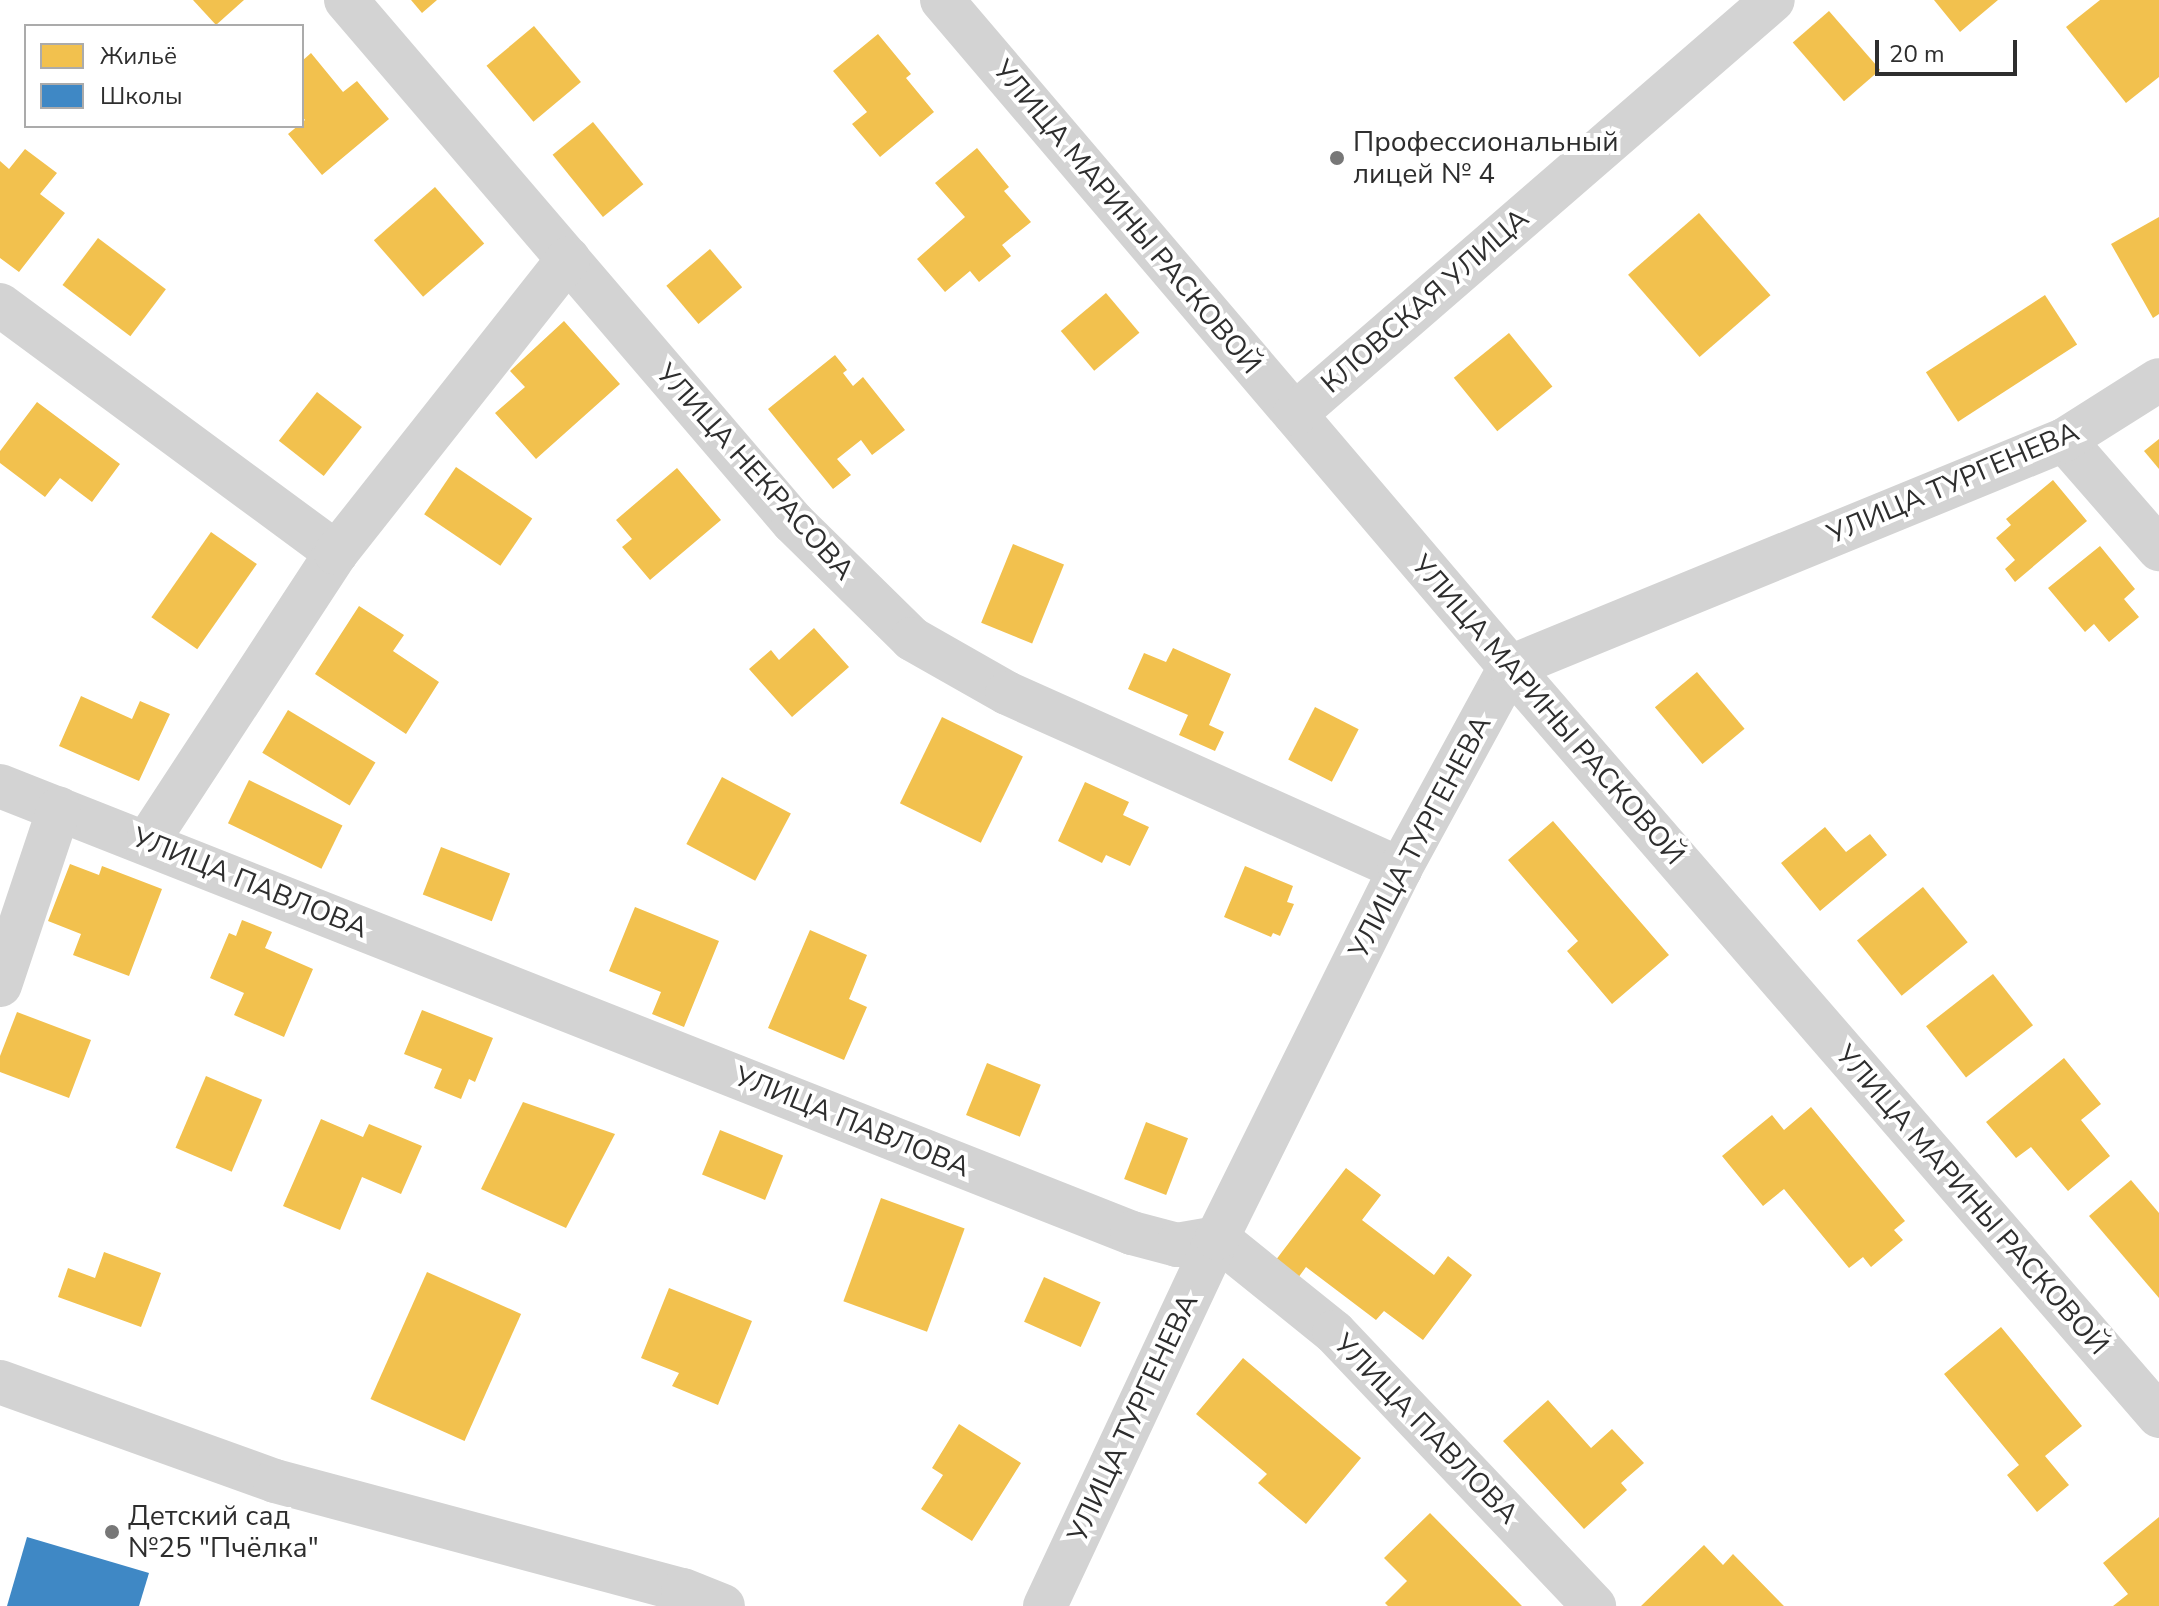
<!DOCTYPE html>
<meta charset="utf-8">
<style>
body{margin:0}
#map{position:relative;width:2159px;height:1606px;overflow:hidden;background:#fff;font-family:"Nunito Sans",sans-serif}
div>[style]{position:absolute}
.homes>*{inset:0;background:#f2c14e;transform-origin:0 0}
.schools>*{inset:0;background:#3f88c5}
.minor>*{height:44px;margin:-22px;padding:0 22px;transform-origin:22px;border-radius:22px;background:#d3d3d3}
.dots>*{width:22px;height:22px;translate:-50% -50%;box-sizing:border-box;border:4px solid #fff;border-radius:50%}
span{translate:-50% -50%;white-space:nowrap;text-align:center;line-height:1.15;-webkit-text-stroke:8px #fff;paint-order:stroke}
.poi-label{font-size:28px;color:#2e2e2e}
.left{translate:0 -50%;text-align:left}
.street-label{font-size:28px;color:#2e2e2e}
.legend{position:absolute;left:24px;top:24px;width:280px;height:104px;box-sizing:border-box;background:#fff;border:2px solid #ababab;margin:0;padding:10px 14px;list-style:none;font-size:24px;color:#2e2e2e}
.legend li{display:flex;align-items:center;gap:16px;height:40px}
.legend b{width:40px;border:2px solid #ababab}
.scale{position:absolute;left:1875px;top:40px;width:142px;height:36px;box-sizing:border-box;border:4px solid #2e2e2e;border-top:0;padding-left:10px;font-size:24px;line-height:28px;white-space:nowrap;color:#2e2e2e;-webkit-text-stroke:6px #fff;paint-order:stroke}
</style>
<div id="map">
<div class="homes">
<i style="clip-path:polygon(193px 0,244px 0,216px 25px)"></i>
<i style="clip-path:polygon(411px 0,437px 0,422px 13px)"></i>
<i style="clip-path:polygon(1934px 0,1998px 0,1960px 32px)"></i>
<i style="clip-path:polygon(2100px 0,2159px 0,2159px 77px,2126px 103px,2066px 27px)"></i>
<i style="left:1829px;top:11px;width:78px;height:48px;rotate:49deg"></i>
<i style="left:534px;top:26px;width:73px;height:62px;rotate:50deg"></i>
<i style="clip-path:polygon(878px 34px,911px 74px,906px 78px,934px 112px,880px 157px,852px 124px,867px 112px,833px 71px)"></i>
<i style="clip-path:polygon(311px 53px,343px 92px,357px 81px,389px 119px,322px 175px,288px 134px,305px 120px,302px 116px,302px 61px)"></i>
<i style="left:593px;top:122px;width:80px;height:52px;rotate:51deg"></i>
<i style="clip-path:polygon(977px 148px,1009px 187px,1004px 191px,1031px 222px,1002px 245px,1011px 256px,979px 282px,970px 271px,945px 292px,917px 259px,965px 217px,935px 183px)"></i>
<i style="clip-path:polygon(25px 149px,57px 173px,40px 194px,65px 213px,19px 272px,0 258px,0 161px,9px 169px)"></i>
<i style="left:435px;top:187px;width:75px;height:81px;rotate:49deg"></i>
<i style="left:1699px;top:213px;width:109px;height:94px;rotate:49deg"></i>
<i style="clip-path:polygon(2159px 217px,2159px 314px,2153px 318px,2111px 244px)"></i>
<i style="left:98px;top:238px;width:85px;height:59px;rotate:37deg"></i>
<i style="left:710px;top:249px;width:50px;height:57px;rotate:50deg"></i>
<i style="left:1106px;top:293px;width:52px;height:59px;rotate:50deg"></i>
<i style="left:2045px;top:295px;width:59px;height:142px;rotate:57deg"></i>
<i style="clip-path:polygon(564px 321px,620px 384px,536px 459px,495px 413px,525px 387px,510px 371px)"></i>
<i style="left:1509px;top:333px;width:69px;height:71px;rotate:51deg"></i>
<i style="clip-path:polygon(835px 355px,847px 370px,843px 373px,853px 386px,863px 377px,905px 430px,872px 455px,861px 440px,837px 459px,851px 475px,833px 489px,768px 409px)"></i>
<i style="left:317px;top:392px;width:57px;height:62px;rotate:38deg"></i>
<i style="clip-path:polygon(37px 402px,120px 464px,92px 502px,60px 478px,45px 497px,0 463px,0 451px)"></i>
<i style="clip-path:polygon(2159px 439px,2159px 469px,2144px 451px)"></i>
<i style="left:456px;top:467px;width:92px;height:57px;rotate:34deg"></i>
<i style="clip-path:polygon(677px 468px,721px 520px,650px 580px,622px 547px,632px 539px,616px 520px)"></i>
<i style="clip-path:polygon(2053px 480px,2087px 521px,2015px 582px,2005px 569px,2015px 560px,1996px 538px,2011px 525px,2006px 519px)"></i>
<i style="left:211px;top:532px;width:56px;height:104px;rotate:35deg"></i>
<i style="left:1013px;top:544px;width:55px;height:85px;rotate:22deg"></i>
<i style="clip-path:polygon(2100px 546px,2135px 589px,2124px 599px,2139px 617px,2109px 642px,2094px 624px,2085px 632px,2048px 588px)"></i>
<i style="clip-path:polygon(359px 606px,404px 635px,393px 651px,439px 682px,406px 734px,315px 674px)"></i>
<i style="clip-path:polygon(814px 628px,849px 667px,792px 717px,749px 669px,771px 650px,779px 660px)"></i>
<i style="clip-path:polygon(1173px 648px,1231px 674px,1209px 725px,1224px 732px,1215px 751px,1179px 735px,1188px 715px,1128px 689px,1144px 653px,1166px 662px)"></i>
<i style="left:1697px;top:672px;width:74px;height:55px;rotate:50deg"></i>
<i style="clip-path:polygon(81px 696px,132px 719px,140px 701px,170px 714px,139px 781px,59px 746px)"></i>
<i style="left:1315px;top:707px;width:49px;height:59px;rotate:27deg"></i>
<i style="left:288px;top:710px;width:102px;height:50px;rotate:31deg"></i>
<i style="left:942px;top:717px;width:90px;height:96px;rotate:26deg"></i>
<i style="left:722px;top:777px;width:78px;height:76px;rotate:28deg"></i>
<i style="left:249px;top:780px;width:104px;height:48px;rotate:26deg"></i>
<i style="clip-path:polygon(1085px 782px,1129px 802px,1123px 815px,1149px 827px,1130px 866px,1106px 855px,1102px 863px,1058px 841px)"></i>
<i style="clip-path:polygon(1553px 821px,1669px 955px,1612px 1004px,1567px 951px,1578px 941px,1508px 860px)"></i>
<i style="clip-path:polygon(1825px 827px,1846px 852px,1870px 834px,1887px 855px,1820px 911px,1781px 863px)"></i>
<i style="left:441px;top:847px;width:74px;height:51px;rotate:21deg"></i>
<i style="clip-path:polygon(70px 864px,99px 875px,102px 866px,162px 889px,129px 976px,73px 955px,81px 934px,48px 921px)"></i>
<i style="clip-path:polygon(1245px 866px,1293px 886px,1287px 902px,1294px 904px,1280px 936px,1273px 933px,1271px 937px,1224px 917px)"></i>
<i style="left:1923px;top:887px;width:71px;height:85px;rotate:51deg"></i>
<i style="clip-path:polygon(635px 907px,719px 941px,684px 1027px,652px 1014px,661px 992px,609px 971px)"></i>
<i style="clip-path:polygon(242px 920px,272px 932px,265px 948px,313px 969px,284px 1037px,234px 1015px,244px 993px,210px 978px,229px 933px,236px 936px)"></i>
<i style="clip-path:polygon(810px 930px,867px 955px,849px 999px,867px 1007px,844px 1060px,768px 1028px)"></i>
<i style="left:1993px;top:974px;width:65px;height:85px;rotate:52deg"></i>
<i style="clip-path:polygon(422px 1010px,493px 1038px,475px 1082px,469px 1079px,461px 1099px,434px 1088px,442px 1069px,404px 1054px)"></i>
<i style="clip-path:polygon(17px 1012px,91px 1040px,69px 1098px,0 1072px,0 1056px)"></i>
<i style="clip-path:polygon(2064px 1058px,2101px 1104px,2081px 1120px,2110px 1156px,2068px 1191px,2031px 1147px,2016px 1158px,1986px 1122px)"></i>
<i style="left:987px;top:1063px;width:58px;height:56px;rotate:22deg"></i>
<i style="left:206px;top:1076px;width:61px;height:78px;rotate:23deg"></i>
<i style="clip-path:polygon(523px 1102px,615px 1134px,566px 1228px,481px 1189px)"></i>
<i style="clip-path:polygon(1811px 1107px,1905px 1221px,1894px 1230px,1903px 1240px,1871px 1267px,1863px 1257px,1849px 1268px,1784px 1189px,1763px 1206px,1722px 1156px,1772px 1115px,1784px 1130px)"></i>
<i style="clip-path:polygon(321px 1119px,363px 1137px,369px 1124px,422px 1146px,401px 1194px,362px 1177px,340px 1230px,283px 1206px)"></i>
<i style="left:1146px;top:1122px;width:45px;height:61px;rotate:21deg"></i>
<i style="left:720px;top:1130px;width:68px;height:48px;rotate:22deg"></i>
<i style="clip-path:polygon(1346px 1168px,1381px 1195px,1362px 1220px,1434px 1275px,1448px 1256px,1472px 1275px,1423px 1340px,1384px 1311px,1376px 1320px,1306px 1267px,1295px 1282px,1272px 1265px)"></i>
<i style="clip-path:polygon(2131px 1180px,2159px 1213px,2159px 1298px,2089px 1216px)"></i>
<i style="left:881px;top:1198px;width:89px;height:110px;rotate:20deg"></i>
<i style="clip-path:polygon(104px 1252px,161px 1273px,141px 1327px,58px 1297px,68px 1268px,95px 1278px)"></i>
<i style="left:427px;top:1272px;width:103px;height:139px;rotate:24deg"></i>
<i style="left:1044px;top:1277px;width:62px;height:49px;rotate:24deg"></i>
<i style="clip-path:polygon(669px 1288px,752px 1321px,718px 1405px,672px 1386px,679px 1373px,641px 1358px)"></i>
<i style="clip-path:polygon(2001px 1327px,2082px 1426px,2045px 1456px,2069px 1485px,2037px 1512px,2007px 1475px,2019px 1465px,1944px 1374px)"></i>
<i style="clip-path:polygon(1243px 1358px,1361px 1458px,1306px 1524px,1258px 1483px,1267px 1474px,1196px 1414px)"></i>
<i style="clip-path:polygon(1548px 1400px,1591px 1448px,1612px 1429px,1644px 1463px,1621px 1483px,1627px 1490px,1584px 1529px,1503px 1441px)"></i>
<i style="clip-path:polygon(959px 1424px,1021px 1463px,972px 1541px,921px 1509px,943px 1475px,932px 1468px)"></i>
<i style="clip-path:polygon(1430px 1513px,1522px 1606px,1388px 1606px,1385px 1603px,1407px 1581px,1384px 1558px)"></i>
<i style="clip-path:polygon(2159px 1517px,2159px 1606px,2113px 1606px,2128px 1594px,2103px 1563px)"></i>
<i style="clip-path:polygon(1704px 1545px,1723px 1565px,1733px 1554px,1784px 1606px,1641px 1606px)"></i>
</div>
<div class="schools">
<i style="clip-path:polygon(27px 1537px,149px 1573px,139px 1606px,7px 1606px)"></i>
</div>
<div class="minor">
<i style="left:346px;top:0;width:687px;rotate:49.43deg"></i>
<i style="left:793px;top:522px;width:167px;rotate:44.5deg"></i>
<i style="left:912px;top:639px;width:109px;rotate:29.6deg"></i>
<i style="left:1007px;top:693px;width:431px;rotate:24.1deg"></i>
<i style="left:942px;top:0;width:876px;rotate:49.58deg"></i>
<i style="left:1510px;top:667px;width:991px;rotate:49.09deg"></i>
<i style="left:0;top:305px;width:418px;rotate:36.4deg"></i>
<i style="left:1295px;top:414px;width:632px;rotate:-40.9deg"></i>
<i style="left:2064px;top:440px;width:145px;rotate:48.9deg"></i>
<i style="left:0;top:786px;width:1217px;rotate:21.55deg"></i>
<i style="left:1132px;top:1233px;width:47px;rotate:14.9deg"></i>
<i style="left:1177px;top:1245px;width:41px;rotate:-9.9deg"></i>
<i style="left:1217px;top:1238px;width:150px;rotate:38.8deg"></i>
<i style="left:1334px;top:1332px;width:378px;rotate:46.5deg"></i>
<i style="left:147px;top:842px;width:345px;rotate:-56.8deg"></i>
<i style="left:336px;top:553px;width:375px;rotate:-51.7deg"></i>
<i style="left:0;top:985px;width:186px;rotate:-71.5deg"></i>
<i style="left:0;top:1382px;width:292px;rotate:19.8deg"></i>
<i style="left:275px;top:1481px;width:422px;rotate:15deg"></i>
<i style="left:683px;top:1590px;width:43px;rotate:21.8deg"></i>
<i style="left:1045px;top:1606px;width:406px;rotate:-64.9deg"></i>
<i style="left:1217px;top:1238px;width:412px;rotate:-63.6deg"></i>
<i style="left:1400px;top:869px;width:230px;rotate:-61.4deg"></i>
<i style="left:1510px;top:667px;width:599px;rotate:-22.28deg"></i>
<i style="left:2064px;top:440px;width:112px;rotate:-32.3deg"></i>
</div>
<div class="dots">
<i style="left:1337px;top:158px;background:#777"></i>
<i style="left:112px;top:1532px;background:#777"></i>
</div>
<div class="poi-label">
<span class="left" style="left:1353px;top:158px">Профессиональный<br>лицей № 4</span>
<span class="left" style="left:128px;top:1532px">Детский сад<br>№25 "Пчёлка"</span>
</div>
<div class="street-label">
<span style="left:1127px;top:217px;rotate:50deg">УЛИЦА МАРИНЫ РАСКОВОЙ</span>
<span style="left:1425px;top:301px;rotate:-41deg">КЛОВСКАЯ УЛИЦА</span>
<span style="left:755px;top:472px;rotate:48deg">УЛИЦА НЕКРАСОВА</span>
<span style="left:1953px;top:483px;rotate:-23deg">УЛИЦА ТУРГЕНЕВА</span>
<span style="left:1548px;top:710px;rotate:49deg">УЛИЦА МАРИНЫ РАСКОВОЙ</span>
<span style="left:1420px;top:837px;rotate:-62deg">УЛИЦА ТУРГЕНЕВА</span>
<span style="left:250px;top:883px;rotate:22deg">УЛИЦА ПАВЛОВА</span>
<span style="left:852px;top:1122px;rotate:22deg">УЛИЦА ПАВЛОВА</span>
<span style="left:1972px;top:1200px;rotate:49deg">УЛИЦА МАРИНЫ РАСКОВОЙ</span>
<span style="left:1133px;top:1418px;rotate:-65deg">УЛИЦА ТУРГЕНЕВА</span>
<span style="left:1426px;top:1429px;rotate:46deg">УЛИЦА ПАВЛОВА</span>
</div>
<ul class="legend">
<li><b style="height:22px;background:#f2c14e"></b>Жильё</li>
<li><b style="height:22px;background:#3f88c5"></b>Школы</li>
</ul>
<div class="scale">20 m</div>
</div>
